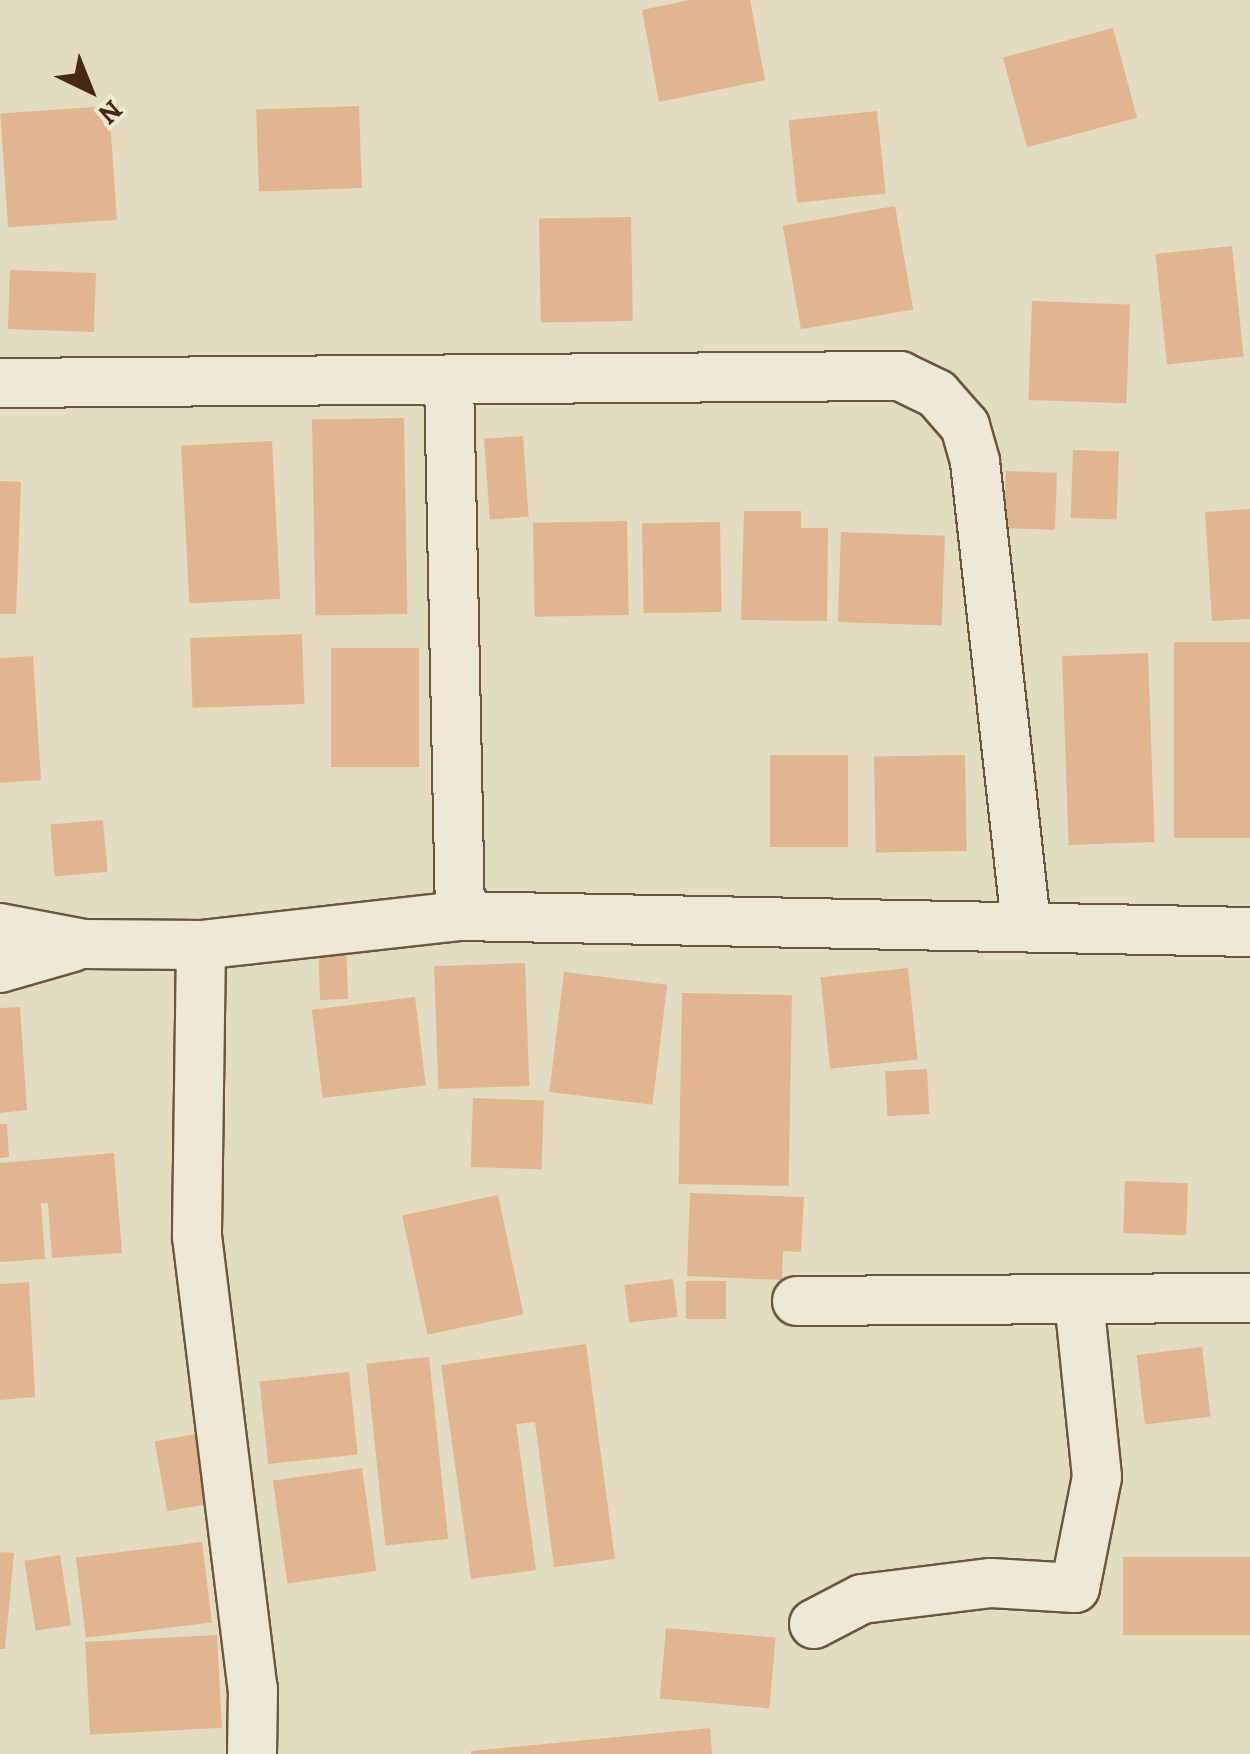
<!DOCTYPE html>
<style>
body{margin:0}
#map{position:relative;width:1250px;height:1754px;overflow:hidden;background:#e4dcc1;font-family:Alegreya,serif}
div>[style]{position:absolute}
.building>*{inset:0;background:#e1b590;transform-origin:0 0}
.roads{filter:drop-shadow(2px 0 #6d563d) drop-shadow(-2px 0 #6d563d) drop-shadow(0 2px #6d563d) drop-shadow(0 -2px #6d563d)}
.minor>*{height:48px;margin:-24px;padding:0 24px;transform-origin:24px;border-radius:24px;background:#ede8d7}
span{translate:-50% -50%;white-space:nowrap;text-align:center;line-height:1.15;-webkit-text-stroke:9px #ede8d7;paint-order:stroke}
.north{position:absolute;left:40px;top:40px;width:100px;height:100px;-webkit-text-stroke:8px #ede8d7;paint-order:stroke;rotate:137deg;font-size:28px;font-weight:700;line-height:40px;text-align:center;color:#452911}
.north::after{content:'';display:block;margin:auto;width:35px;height:45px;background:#452911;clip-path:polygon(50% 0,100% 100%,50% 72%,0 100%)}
</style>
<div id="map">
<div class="building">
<i style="clip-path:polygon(690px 0,750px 0,765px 80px,659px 102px,642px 10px)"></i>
<i style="left:1113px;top:28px;width:93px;height:114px;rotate:75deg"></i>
<i style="left:109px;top:106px;width:114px;height:109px;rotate:86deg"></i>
<i style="left:359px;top:106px;width:82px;height:103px;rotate:88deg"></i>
<i style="left:877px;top:111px;width:83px;height:89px;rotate:84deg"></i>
<i style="left:895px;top:206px;width:105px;height:114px;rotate:80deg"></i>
<i style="left:631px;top:217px;width:104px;height:92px;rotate:89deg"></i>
<i style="left:1232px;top:246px;width:111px;height:77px;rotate:84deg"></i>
<i style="left:10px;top:270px;width:86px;height:59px;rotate:2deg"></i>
<i style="left:1032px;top:301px;width:98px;height:99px;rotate:2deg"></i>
<i style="left:404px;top:418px;width:196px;height:92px;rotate:89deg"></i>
<i style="left:523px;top:436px;width:81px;height:39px;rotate:86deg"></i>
<i style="left:272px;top:441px;width:158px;height:91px;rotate:87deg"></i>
<i style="left:1073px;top:450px;width:46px;height:68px;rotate:2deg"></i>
<i style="left:1006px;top:471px;width:51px;height:57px;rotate:2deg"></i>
<i style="clip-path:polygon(0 481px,21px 482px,16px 614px,0 614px)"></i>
<i style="clip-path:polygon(1250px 509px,1250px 619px,1212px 621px,1205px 512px)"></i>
<i style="clip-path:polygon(744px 511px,801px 511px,801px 528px,828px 528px,827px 621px,741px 620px)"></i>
<i style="left:627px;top:521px;width:94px;height:94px;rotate:89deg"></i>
<i style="left:720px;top:522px;width:90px;height:78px;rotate:89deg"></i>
<i style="left:841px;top:532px;width:104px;height:90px;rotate:2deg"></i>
<i style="left:302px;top:634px;width:70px;height:112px;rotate:88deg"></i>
<i style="left:1250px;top:642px;width:196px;height:76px;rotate:90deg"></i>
<i style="left:331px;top:648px;width:88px;height:119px"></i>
<i style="left:1148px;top:653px;width:189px;height:86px;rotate:88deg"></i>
<i style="clip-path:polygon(33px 656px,41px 780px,0 783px,0 658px)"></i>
<i style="left:770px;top:755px;width:78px;height:92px"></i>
<i style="left:965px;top:755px;width:96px;height:91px;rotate:89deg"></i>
<i style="left:103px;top:820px;width:52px;height:53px;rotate:85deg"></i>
<i style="left:346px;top:941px;width:58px;height:28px;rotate:88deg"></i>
<i style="left:525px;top:963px;width:123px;height:91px;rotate:88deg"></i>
<i style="left:908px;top:968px;width:92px;height:88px;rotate:84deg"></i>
<i style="left:564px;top:972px;width:104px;height:121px;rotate:7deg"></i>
<i style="left:682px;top:993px;width:110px;height:191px;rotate:1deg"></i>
<i style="left:415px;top:997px;width:89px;height:104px;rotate:83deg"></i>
<i style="clip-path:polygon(20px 1007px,27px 1110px,0 1113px,0 1008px)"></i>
<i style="left:927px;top:1069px;width:45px;height:42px;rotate:87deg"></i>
<i style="left:473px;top:1098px;width:71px;height:69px;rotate:2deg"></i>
<i style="clip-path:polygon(0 1124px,7px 1124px,9px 1157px,0 1158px)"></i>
<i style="clip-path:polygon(114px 1153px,122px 1253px,52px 1258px,48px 1203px,41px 1203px,45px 1259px,0 1262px,0 1163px)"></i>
<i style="left:1125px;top:1181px;width:63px;height:52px;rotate:2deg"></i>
<i style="clip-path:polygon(690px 1193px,804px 1197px,801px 1252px,783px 1251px,782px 1280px,687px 1276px)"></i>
<i style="left:498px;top:1195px;width:122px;height:98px;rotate:78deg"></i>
<i style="left:673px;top:1279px;width:38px;height:49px;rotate:83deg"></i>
<i style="left:726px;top:1281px;width:38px;height:40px;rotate:90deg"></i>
<i style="clip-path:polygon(29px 1282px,35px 1397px,0 1400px,0 1284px)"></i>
<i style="clip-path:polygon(586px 1344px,615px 1559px,554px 1567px,535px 1422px,516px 1424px,536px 1570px,471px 1579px,441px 1365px)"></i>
<i style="left:1202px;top:1347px;width:70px;height:66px;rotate:83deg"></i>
<i style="left:429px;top:1357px;width:183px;height:63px;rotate:84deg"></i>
<i style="left:349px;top:1372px;width:83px;height:90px;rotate:84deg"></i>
<i style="left:202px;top:1433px;width:71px;height:48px;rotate:80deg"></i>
<i style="left:362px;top:1468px;width:104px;height:90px;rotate:82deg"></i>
<i style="left:202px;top:1542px;width:81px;height:127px;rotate:83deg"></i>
<i style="clip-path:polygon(0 1552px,14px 1553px,5px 1649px,0 1649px)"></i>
<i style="left:60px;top:1555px;width:71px;height:36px;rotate:81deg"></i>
<i style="left:1250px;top:1557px;width:78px;height:127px;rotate:90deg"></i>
<i style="left:666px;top:1628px;width:110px;height:71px;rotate:5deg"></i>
<i style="left:217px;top:1635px;width:93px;height:132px;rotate:87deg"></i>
<i style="clip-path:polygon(710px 1728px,712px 1754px,471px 1754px,471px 1751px)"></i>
</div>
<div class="roads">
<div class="minor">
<i style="left:449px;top:380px;width:536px;rotate:88.82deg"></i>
<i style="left:0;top:383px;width:900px;rotate:-0.45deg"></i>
<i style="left:900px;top:376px;width:41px;rotate:25.9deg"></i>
<i style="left:937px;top:394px;width:43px;rotate:48.8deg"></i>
<i style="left:965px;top:426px;width:37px;rotate:74deg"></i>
<i style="left:975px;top:462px;width:465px;rotate:83.7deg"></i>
<i style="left:0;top:928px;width:86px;rotate:10.7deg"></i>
<i style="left:85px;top:944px;width:116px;rotate:0.5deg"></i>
<i style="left:201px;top:945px;width:261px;rotate:-6.4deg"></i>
<i style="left:460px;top:916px;width:790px;rotate:1.16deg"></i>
<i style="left:201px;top:945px;width:291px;rotate:90.8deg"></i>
<i style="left:197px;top:1236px;width:456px;rotate:83deg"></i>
<i style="left:253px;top:1689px;width:65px;rotate:90.9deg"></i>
<i style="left:0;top:968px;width:76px;rotate:-16deg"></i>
<i style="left:797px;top:1301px;width:453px;rotate:-0.4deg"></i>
<i style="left:814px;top:1624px;width:54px;rotate:-27.5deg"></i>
<i style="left:862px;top:1599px;width:130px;rotate:-7.1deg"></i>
<i style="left:991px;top:1583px;width:84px;rotate:3.4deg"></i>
<i style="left:1075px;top:1588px;width:113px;rotate:-78.8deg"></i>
<i style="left:1097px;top:1477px;width:179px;rotate:-95.8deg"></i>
</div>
</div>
<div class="north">N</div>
</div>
